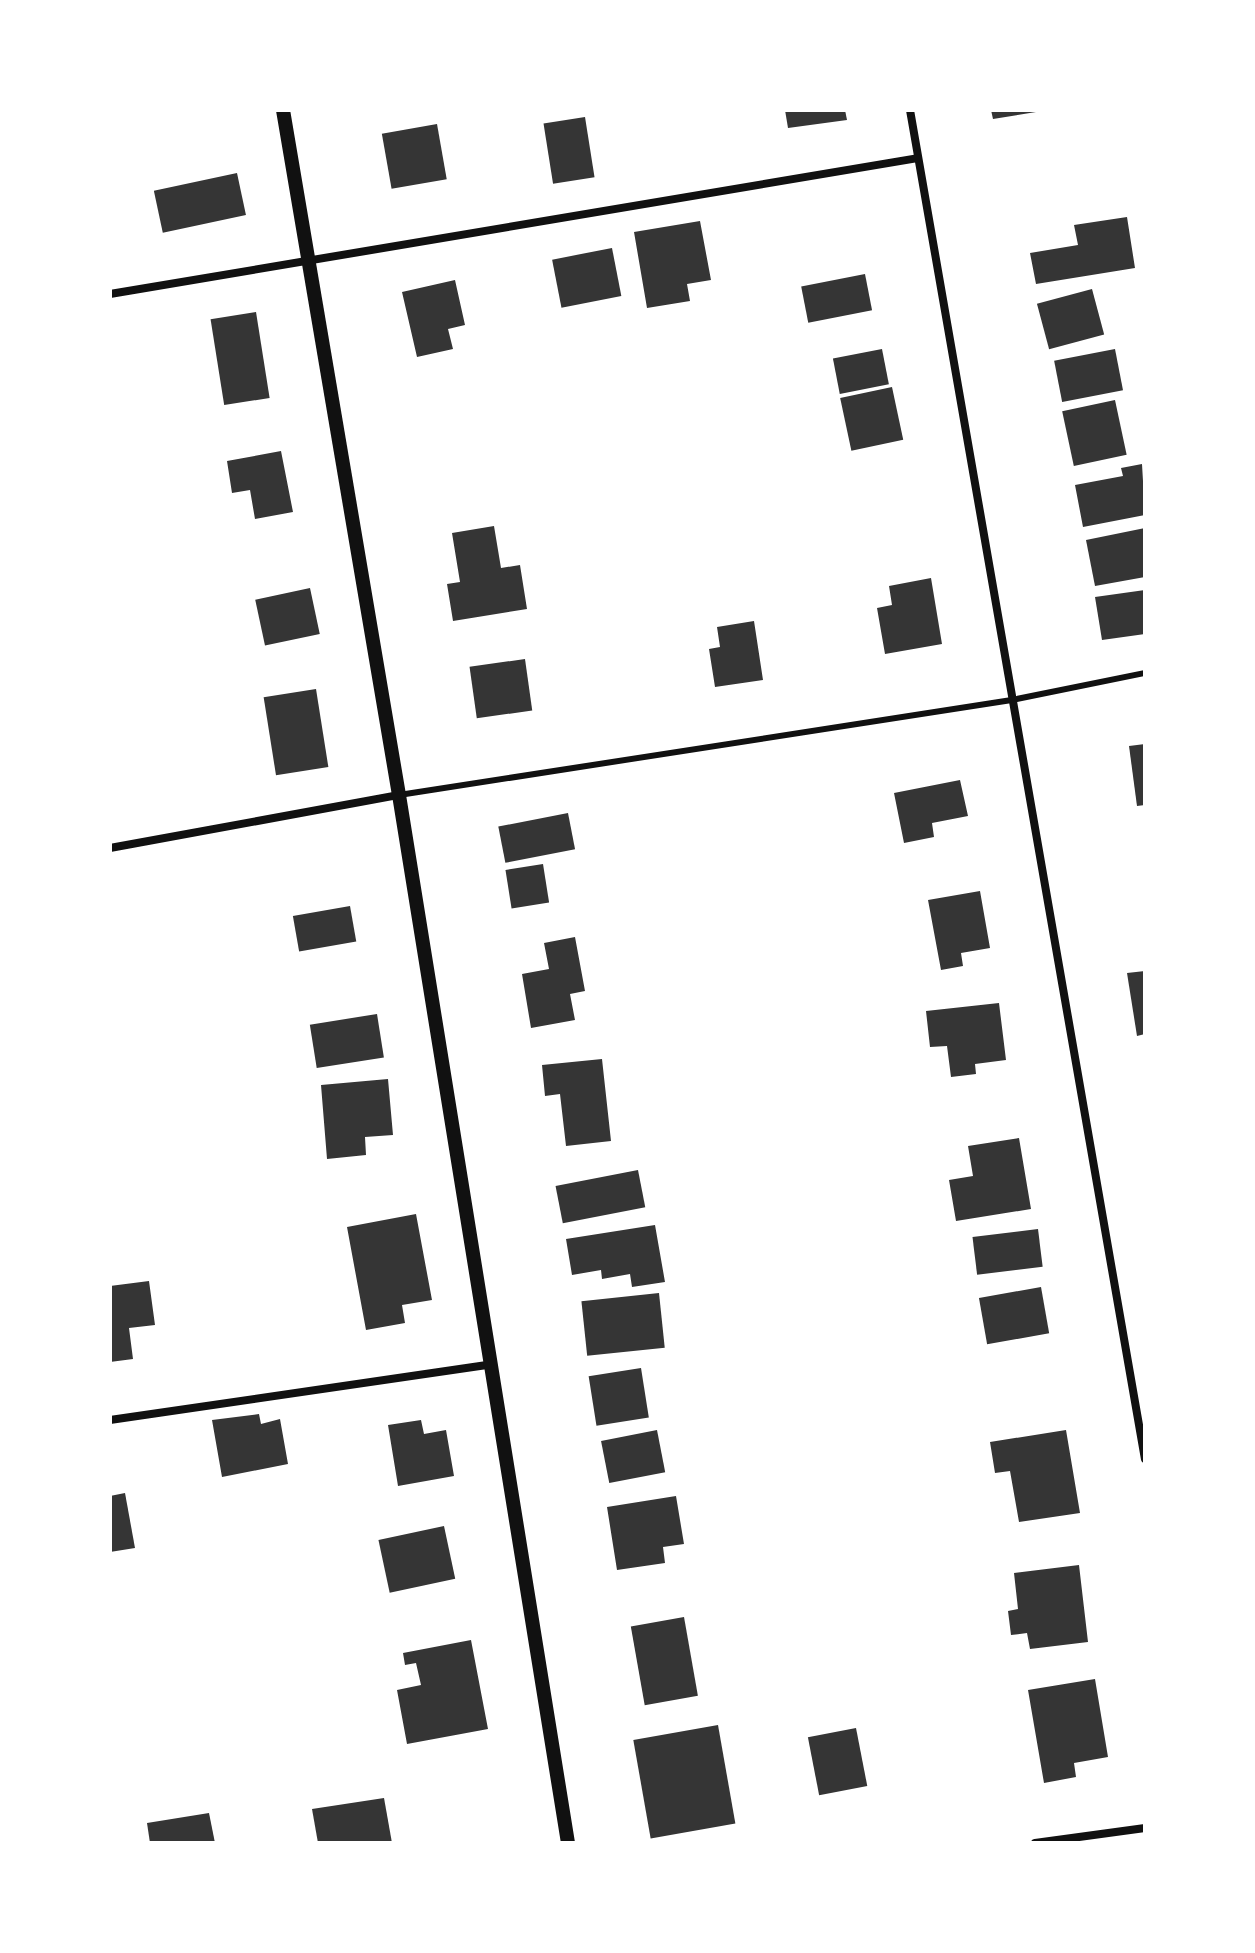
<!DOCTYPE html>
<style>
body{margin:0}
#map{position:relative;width:1255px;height:1953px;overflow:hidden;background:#fff;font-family:"Noto Sans",sans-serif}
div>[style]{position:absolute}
.building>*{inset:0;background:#353535;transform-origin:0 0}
.service>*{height:6px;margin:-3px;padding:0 3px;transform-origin:3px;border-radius:3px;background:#111}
.minor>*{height:8px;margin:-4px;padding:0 4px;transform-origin:4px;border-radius:4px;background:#111}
.tertiary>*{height:14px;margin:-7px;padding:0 7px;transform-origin:7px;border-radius:7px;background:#111}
span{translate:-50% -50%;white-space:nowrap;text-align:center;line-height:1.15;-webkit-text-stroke:8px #fff;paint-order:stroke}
.frame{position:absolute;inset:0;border:112px solid #fff;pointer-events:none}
</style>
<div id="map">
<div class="building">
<i style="clip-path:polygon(785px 110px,845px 110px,847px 120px,788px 128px)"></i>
<i style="clip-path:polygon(991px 110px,1036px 110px,1036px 112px,993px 119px)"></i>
<i style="left:585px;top:117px;width:61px;height:42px;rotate:81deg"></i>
<i style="left:437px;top:124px;width:56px;height:56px;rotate:80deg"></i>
<i style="left:237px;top:173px;width:43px;height:85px;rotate:78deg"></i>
<i style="clip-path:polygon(1127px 217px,1135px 268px,1036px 284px,1030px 253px,1078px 245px,1074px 225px)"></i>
<i style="clip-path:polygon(700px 221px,711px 280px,687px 284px,690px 301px,647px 308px,634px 232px)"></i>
<i style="left:612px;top:248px;width:49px;height:61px;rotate:79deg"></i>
<i style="left:865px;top:274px;width:37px;height:65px;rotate:79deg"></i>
<i style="clip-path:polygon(455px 280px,465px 325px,448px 329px,453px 349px,417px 357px,402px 292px)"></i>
<i style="left:1092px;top:289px;width:47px;height:57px;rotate:75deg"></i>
<i style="left:256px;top:312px;width:87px;height:46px;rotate:81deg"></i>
<i style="left:882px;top:349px;width:36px;height:50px;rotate:79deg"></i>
<i style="left:1115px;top:349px;width:42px;height:62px;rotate:79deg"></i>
<i style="left:892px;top:387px;width:54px;height:53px;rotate:78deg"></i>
<i style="left:1115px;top:400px;width:56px;height:54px;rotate:78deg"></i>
<i style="clip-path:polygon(281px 451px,293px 512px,255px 519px,250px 490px,232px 493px,227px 461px)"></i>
<i style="clip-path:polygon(1142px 464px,1145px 515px,1083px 527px,1075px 485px,1123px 476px,1121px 468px)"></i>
<i style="clip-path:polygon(494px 526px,501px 568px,520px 565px,527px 609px,453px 621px,447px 584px,460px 582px,452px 533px)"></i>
<i style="clip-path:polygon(1145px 528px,1145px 577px,1095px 586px,1086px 540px)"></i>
<i style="clip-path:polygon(931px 578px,942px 644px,885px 654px,877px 608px,892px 605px,889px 586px)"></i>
<i style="left:310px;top:588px;width:47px;height:56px;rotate:78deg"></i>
<i style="clip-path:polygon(1145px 590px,1145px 634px,1102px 640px,1095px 597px)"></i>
<i style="clip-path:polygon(754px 621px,763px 680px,715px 687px,709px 649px,720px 647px,717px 627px)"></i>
<i style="left:525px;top:659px;width:52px;height:56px;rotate:82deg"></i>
<i style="left:316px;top:689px;width:79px;height:53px;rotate:81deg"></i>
<i style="clip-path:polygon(1145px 744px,1145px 805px,1137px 806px,1129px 746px)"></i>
<i style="clip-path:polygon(960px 780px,968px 816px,932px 823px,934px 837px,904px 843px,894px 793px)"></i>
<i style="left:568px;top:813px;width:37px;height:71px;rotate:79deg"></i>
<i style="left:543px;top:864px;width:39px;height:38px;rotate:81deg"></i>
<i style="clip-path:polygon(980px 891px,990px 948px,961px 953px,963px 966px,941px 970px,928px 900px)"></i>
<i style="left:350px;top:906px;width:36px;height:58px;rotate:80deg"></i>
<i style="clip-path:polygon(575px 937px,585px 991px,570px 994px,575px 1020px,531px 1028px,522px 974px,549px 969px,544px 943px)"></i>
<i style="clip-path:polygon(1145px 971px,1145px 1034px,1137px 1036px,1127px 973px)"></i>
<i style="clip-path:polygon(999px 1003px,1006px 1060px,975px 1064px,976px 1074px,951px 1077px,947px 1046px,930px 1047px,926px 1011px)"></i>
<i style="left:377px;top:1014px;width:44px;height:68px;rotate:81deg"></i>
<i style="clip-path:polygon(602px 1059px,611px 1141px,566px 1146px,560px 1094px,545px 1096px,542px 1065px)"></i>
<i style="clip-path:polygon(388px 1079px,393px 1135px,365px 1137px,366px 1155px,327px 1159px,321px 1085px)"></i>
<i style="clip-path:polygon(1019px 1138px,1031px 1209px,956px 1221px,949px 1180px,973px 1176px,968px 1146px)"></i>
<i style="left:638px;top:1170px;width:38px;height:84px;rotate:79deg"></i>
<i style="clip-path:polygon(416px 1214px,432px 1300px,402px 1305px,405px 1323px,366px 1330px,347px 1227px)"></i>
<i style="clip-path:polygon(655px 1225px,665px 1282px,632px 1287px,630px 1274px,602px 1279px,601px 1270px,572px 1275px,566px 1239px)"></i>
<i style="left:1038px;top:1229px;width:38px;height:66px;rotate:83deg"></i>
<i style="clip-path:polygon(149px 1281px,155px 1325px,129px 1328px,133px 1359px,110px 1362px,110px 1286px)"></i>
<i style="left:1041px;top:1287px;width:47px;height:63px;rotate:80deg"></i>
<i style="left:659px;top:1293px;width:55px;height:78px;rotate:84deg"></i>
<i style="left:641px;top:1368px;width:50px;height:53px;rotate:81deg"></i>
<i style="clip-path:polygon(259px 1414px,261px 1424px,280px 1419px,288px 1464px,222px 1477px,212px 1420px)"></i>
<i style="clip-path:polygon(421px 1420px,424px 1434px,446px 1430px,454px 1476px,398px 1486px,388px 1425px)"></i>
<i style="left:657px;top:1430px;width:43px;height:57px;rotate:79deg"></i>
<i style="clip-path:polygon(1066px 1430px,1080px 1513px,1019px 1522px,1010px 1471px,995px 1473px,990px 1442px)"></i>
<i style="clip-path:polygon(125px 1493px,135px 1548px,110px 1552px,110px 1496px)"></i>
<i style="clip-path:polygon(676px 1496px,684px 1544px,663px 1547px,665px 1563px,617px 1570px,607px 1507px)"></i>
<i style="left:444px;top:1526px;width:54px;height:67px;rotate:78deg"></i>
<i style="clip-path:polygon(1079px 1565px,1088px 1642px,1030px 1649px,1027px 1633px,1011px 1635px,1008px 1611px,1018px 1609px,1014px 1573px)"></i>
<i style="left:684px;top:1617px;width:80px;height:54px;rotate:80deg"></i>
<i style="clip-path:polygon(471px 1640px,488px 1729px,407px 1744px,397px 1690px,421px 1685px,416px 1663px,405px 1665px,403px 1653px)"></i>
<i style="clip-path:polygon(1095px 1679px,1108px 1757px,1074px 1763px,1076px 1777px,1044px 1783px,1028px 1690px)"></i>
<i style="left:718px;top:1725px;width:100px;height:86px;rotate:80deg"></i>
<i style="left:856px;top:1728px;width:59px;height:49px;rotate:79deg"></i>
<i style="clip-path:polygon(384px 1798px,392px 1843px,318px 1843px,312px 1809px)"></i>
<i style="clip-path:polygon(209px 1813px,215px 1843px,150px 1843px,147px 1823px)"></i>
</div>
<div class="service">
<i style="left:399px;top:795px;width:620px;rotate:-8.81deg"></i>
<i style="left:1012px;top:700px;width:136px;rotate:-11.5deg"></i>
</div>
<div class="minor">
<i style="left:910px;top:110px;width:1369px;rotate:80.12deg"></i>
<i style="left:110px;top:294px;width:819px;rotate:-9.55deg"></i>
<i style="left:110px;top:848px;width:294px;rotate:-10.4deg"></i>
<i style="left:110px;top:1420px;width:386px;rotate:-8.3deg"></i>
<i style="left:1035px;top:1843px;width:111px;rotate:-7.8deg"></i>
</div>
<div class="tertiary">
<i style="left:283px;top:110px;width:695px;rotate:80.39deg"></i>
<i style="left:399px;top:795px;width:1062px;rotate:80.84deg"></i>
</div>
<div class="frame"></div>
</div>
